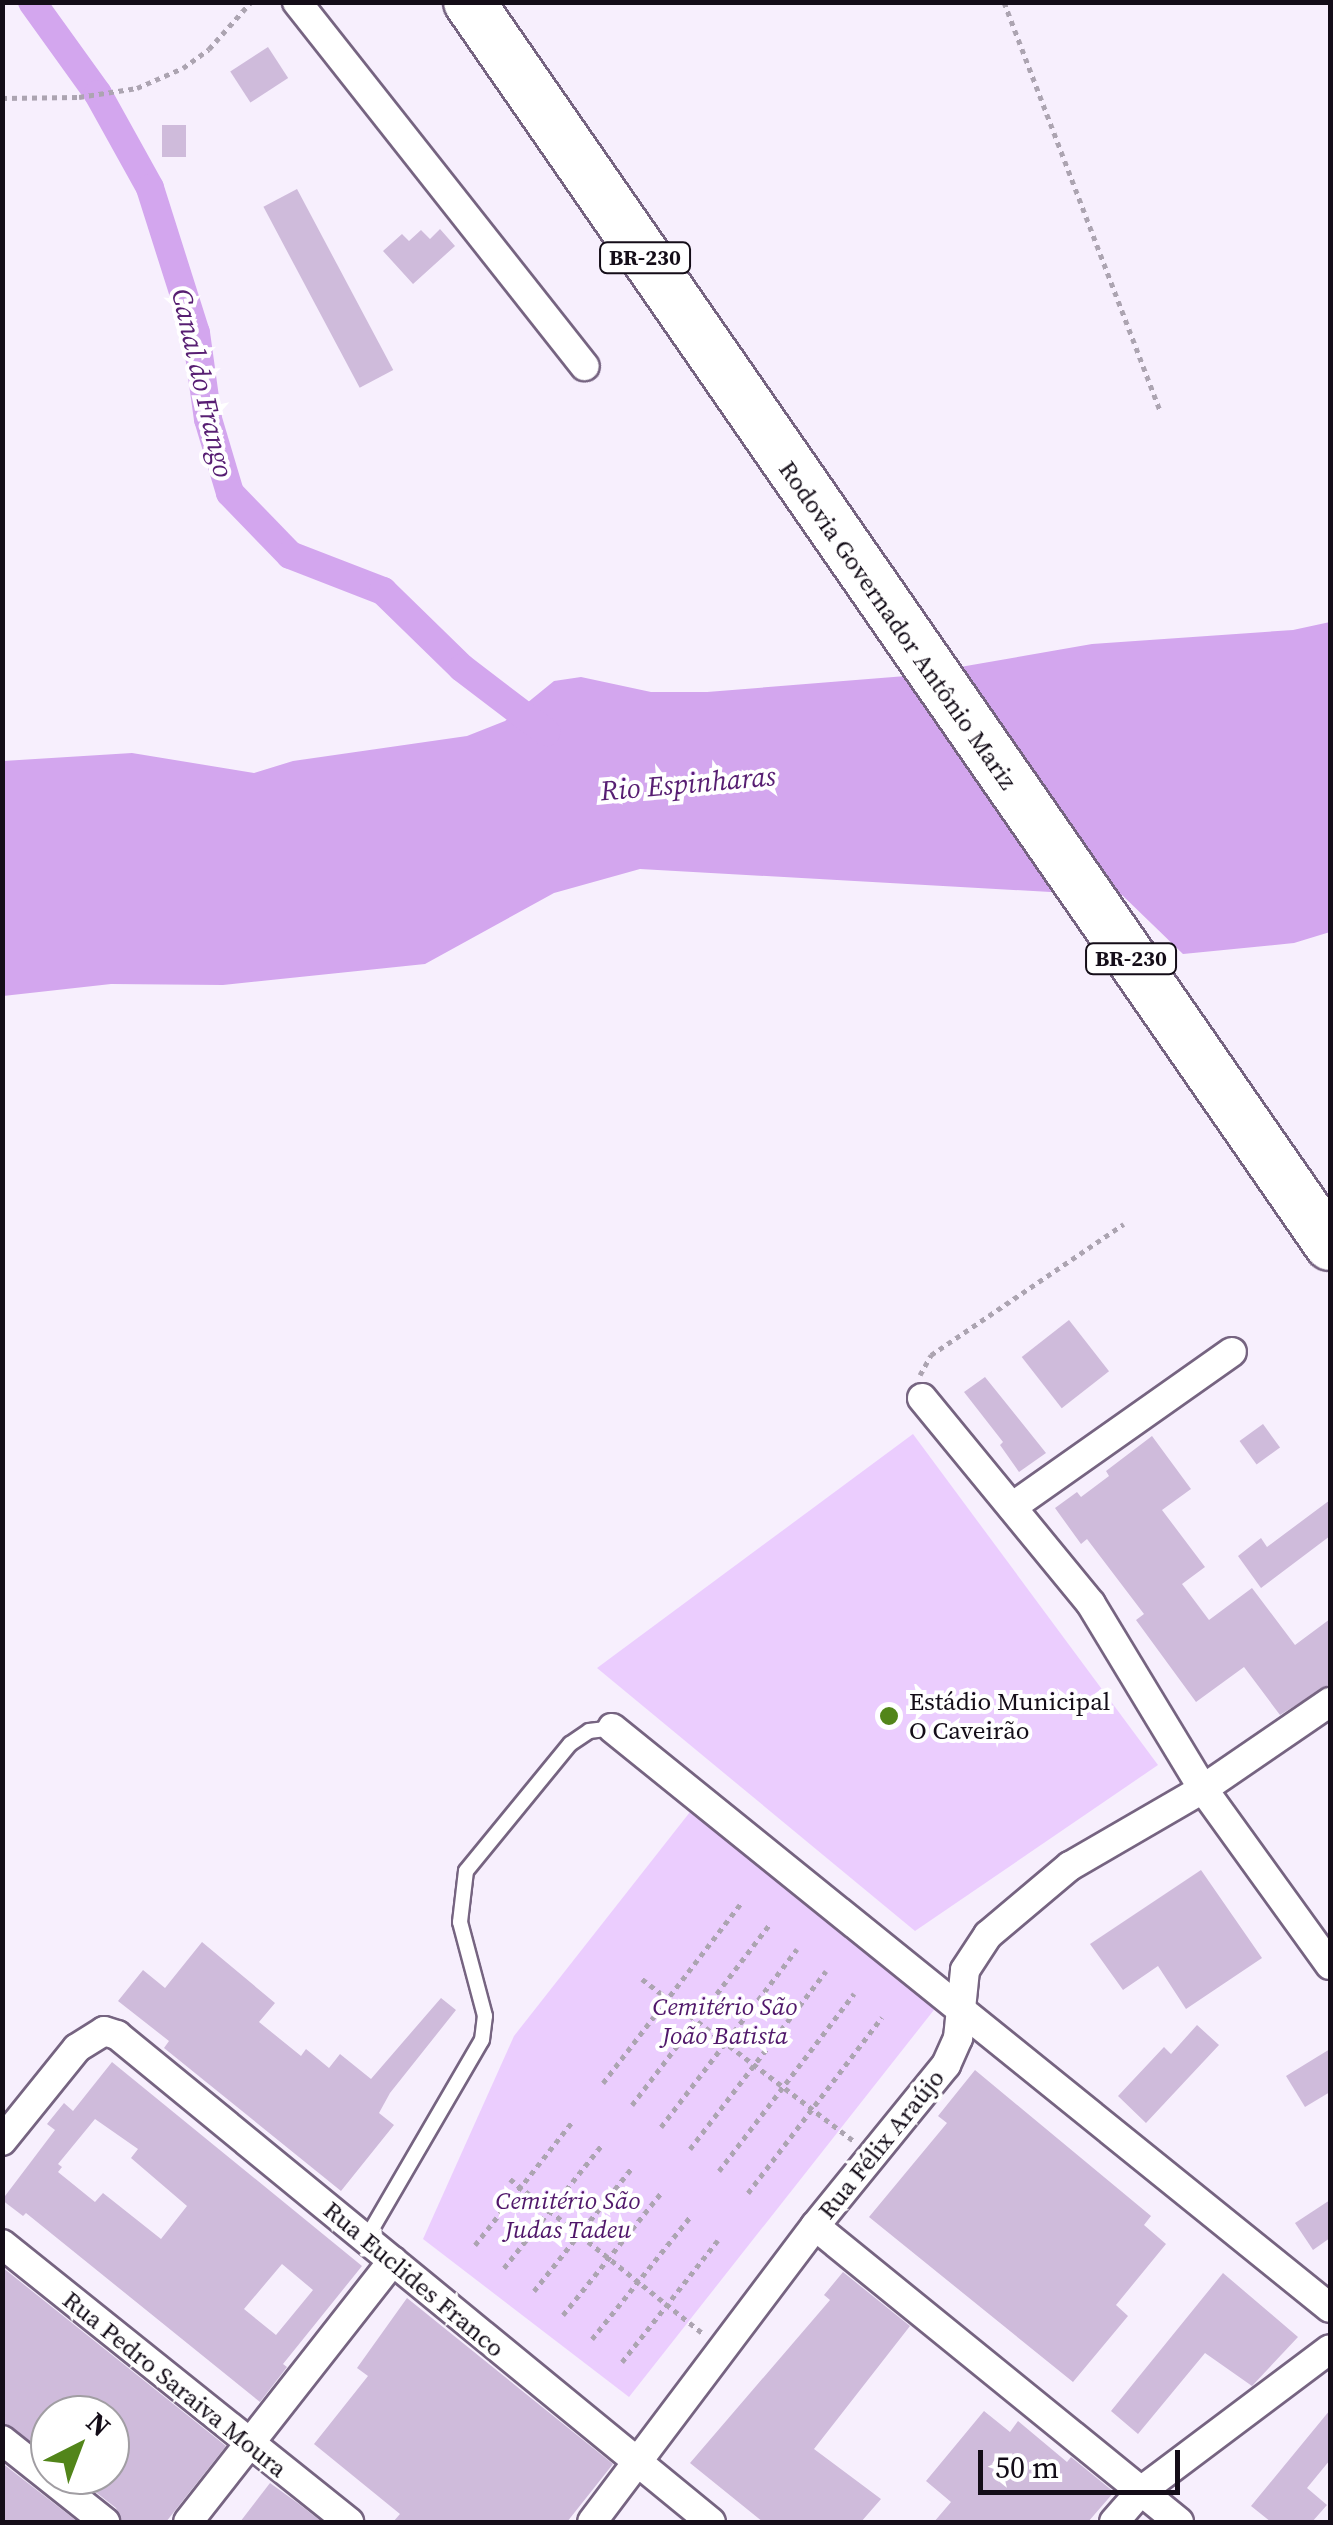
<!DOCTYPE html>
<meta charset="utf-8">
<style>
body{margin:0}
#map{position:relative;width:1333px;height:2525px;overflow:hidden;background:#f7effd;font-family:"Source Serif 4",serif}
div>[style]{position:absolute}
.green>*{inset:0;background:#ebcdfe}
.water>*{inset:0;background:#d3a6ee}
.canal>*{height:28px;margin:-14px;padding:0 14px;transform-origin:14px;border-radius:14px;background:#d3a6ee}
.building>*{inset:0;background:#cfbbdb;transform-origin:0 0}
.path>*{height:5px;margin-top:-2.5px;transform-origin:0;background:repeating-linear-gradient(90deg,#aca4b1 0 5px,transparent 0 10px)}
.roads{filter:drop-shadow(2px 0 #766481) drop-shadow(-2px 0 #766481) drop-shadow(0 2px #766481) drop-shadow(0 -2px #766481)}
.lane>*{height:14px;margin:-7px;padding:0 7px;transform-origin:7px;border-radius:7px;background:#fff}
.street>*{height:28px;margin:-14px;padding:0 14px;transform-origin:14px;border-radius:14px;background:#fff}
.highway>*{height:50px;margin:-25px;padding:0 25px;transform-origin:25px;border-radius:25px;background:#fff}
.dots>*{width:28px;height:28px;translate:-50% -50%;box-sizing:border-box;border:5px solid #fff;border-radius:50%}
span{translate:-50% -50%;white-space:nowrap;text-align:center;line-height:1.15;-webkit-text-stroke:8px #fff;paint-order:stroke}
.shield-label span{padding:2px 8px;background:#fff;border:2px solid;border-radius:8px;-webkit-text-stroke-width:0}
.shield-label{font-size:22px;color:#140d18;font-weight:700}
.street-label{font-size:25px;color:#140d18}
.poi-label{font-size:25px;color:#140d18}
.left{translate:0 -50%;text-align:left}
.park-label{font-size:25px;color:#50176a;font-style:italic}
.water-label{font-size:28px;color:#571e72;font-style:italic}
.frame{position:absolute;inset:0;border:5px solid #140d18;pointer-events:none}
.north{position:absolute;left:30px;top:2395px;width:100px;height:100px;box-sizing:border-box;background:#fff;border:2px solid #a19ea3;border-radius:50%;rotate:42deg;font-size:28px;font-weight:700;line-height:40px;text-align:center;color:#140d18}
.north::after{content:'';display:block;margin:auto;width:35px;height:45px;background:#52851a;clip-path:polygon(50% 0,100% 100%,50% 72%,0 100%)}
.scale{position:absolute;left:978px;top:2450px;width:202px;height:45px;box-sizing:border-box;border:5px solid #140d18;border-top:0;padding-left:12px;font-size:30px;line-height:35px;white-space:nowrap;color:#140d18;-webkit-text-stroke:8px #fff;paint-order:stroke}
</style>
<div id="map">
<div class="green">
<i style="clip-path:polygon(913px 1434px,1158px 1765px,915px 1931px,597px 1668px)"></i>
<i style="clip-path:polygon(690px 1812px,937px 2006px,629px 2397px,423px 2239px,514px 2036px)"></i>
</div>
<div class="water">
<i style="clip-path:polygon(1330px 622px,1330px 932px,1294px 943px,1183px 954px,1122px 895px,1094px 893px,937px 671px,1092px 644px,1293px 630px)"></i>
<i style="clip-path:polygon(931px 674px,1085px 894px,640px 869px,554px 893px,425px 964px,223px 985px,111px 984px,3px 996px,3px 761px,132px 753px,254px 773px,293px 761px,467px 736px,505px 721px,554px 681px,581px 677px,651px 692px,707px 692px)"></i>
</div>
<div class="canal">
<i style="left:32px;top:2px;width:113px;rotate:54.3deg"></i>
<i style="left:98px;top:94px;width:107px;rotate:61deg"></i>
<i style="left:150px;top:188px;width:152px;rotate:72.4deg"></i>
<i style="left:196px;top:333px;width:87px;rotate:82.1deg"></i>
<i style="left:208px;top:419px;width:77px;rotate:73.4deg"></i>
<i style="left:230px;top:493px;width:86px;rotate:45.9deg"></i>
<i style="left:290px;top:555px;width:100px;rotate:21.2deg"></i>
<i style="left:383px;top:591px;width:110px;rotate:44.3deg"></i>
<i style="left:462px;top:668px;width:106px;rotate:37.3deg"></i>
</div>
<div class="building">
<i style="left:268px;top:47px;width:37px;height:45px;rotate:57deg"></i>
<i style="left:162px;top:125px;width:24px;height:32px"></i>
<i style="left:297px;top:189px;width:205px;height:38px;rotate:62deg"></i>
<i style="clip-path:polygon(440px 229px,455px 246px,413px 284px,383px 251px,402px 234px,409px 241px,421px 230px,430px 239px)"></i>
<i style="left:1069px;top:1320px;width:65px;height:60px;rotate:52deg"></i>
<i style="clip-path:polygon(985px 1377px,1046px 1453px,1019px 1472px,1000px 1445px,1003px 1442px,964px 1392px)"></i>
<i style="left:1263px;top:1424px;width:29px;height:29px;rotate:54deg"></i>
<i style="clip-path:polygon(1152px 1436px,1191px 1489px,1162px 1510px,1205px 1567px,1182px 1584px,1209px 1620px,1252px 1588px,1295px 1645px,1330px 1619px,1330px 1684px,1280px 1715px,1244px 1667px,1196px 1702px,1136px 1620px,1144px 1614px,1087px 1539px,1081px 1544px,1055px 1508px,1077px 1492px,1081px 1497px,1109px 1476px,1106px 1471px)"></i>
<i style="clip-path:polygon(1330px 1500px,1330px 1536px,1261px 1588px,1238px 1556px,1261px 1538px,1267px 1547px)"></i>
<i style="clip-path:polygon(1201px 1870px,1262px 1958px,1186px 2009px,1158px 1966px,1123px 1990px,1090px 1944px)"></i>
<i style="clip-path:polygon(202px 1942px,275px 2003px,259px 2022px,301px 2056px,306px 2049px,329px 2068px,340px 2054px,371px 2079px,441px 1998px,456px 2010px,390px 2093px,379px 2113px,394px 2125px,341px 2191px,164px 2048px,169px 2041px,118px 2001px,143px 1970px,165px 1988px)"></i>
<i style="clip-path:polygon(1197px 2025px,1219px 2045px,1146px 2123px,1118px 2096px,1164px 2047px,1171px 2054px)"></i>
<i style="clip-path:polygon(1330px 2049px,1330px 2092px,1305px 2107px,1286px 2076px)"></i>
<i style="clip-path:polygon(evenodd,112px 2062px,362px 2266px,283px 2364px,287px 2367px,260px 2402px,26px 2213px,23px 2216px,2px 2200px,55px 2130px,47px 2124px,64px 2103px,73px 2111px,112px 2062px,95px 2119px,138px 2149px,131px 2158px,187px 2206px,161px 2239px,103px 2193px,95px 2202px,58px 2172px,62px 2167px,58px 2164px,95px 2119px,112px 2062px,282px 2264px,313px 2290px,276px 2335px,244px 2309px,282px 2264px)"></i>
<i style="clip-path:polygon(975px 2070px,1151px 2216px,1144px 2225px,1166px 2244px,1116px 2305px,1128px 2316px,1073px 2382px,869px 2217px,947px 2123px,938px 2116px)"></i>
<i style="clip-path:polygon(1330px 2200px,1330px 2238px,1313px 2250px,1295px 2223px)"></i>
<i style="clip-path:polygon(2px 2267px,226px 2446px,166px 2522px,122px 2522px,116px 2508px,74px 2475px,110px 2475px,110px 2415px,50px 2415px,50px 2456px,2px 2423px)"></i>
<i style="clip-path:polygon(843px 2272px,910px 2326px,814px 2449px,881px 2499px,861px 2522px,763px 2522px,690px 2463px,830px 2300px,824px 2295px)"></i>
<i style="clip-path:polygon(1223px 2273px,1298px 2337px,1252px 2386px,1205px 2353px,1138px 2434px,1111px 2411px)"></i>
<i style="clip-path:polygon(407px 2298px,613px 2464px,567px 2522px,393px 2522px,400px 2514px,314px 2444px,368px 2376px,357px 2368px)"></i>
<i style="clip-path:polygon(1330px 2410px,1330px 2460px,1307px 2488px,1327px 2505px,1312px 2522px,1271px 2522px,1251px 2506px)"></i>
<i style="clip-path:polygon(984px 2411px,1010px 2432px,1018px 2421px,1067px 2462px,1071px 2457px,1114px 2492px,1088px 2522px,934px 2522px,951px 2502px,926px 2481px)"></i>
<i style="clip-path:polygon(2px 2463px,78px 2522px,2px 2522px)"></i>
<i style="clip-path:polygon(270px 2483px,299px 2504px,322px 2522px,240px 2522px)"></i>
</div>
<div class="path">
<i style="left:1004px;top:2px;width:438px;rotate:69.1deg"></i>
<i style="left:2px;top:98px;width:77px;rotate:-0.7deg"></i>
<i style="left:79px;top:97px;width:59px;rotate:-8.8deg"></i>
<i style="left:137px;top:88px;width:50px;rotate:-23.5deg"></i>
<i style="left:183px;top:68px;width:32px;rotate:-36deg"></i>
<i style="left:209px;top:49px;width:63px;rotate:-48.2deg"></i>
<i style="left:920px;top:1375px;width:23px;rotate:-61deg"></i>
<i style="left:931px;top:1355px;width:233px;rotate:-34.2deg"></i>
<i style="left:642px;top:1979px;width:267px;rotate:37.4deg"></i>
<i style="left:603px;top:2083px;width:227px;rotate:-52.5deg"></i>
<i style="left:632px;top:2105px;width:226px;rotate:-52.7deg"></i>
<i style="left:661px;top:2127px;width:224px;rotate:-52.6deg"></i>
<i style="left:690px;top:2149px;width:224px;rotate:-52.6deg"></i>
<i style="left:719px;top:2171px;width:223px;rotate:-52.7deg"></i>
<i style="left:510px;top:2179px;width:246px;rotate:38.7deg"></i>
<i style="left:748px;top:2193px;width:221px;rotate:-52.7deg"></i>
<i style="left:475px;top:2245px;width:157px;rotate:-51.7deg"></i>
<i style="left:504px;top:2268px;width:157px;rotate:-51.5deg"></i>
<i style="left:534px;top:2291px;width:156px;rotate:-51.5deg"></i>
<i style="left:563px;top:2315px;width:156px;rotate:-51.2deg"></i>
<i style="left:592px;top:2339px;width:156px;rotate:-51.2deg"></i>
<i style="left:622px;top:2362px;width:155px;rotate:-51.8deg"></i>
</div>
<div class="roads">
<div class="lane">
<i style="left:366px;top:2239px;width:230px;rotate:-59.8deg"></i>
<i style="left:482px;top:2040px;width:24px;rotate:-83deg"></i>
<i style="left:485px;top:2016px;width:97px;rotate:-104.9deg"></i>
<i style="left:460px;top:1922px;width:51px;rotate:-83.3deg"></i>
<i style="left:466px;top:1871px;width:164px;rotate:-50.7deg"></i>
<i style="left:570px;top:1744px;width:23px;rotate:-34deg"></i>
<i style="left:589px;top:1731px;width:23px;rotate:-7deg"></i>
</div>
<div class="street">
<i style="left:297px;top:2px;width:464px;rotate:51.7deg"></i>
<i style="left:922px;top:1398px;width:266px;rotate:50.6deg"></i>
<i style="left:1091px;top:1604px;width:216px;rotate:58.8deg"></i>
<i style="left:1203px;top:1789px;width:217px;rotate:54.2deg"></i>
<i style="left:1012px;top:1507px;width:269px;rotate:-35.2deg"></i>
<i style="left:612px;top:1728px;width:923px;rotate:38.93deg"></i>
<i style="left:2px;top:2141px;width:119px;rotate:-51.1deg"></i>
<i style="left:77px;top:2048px;width:32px;rotate:-32deg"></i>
<i style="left:104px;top:2031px;width:14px;rotate:17deg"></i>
<i style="left:117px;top:2035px;width:768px;rotate:39.35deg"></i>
<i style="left:815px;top:2226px;width:469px;rotate:39.1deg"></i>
<i style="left:2px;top:2244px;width:445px;rotate:38.7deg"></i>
<i style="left:2px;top:2440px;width:132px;rotate:38.5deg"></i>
<i style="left:188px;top:2522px;width:332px;rotate:-51.9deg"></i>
<i style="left:592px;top:2522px;width:371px;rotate:-53deg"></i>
<i style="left:815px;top:2226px;width:208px;rotate:-50.9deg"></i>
<i style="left:946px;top:2065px;width:30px;rotate:-66deg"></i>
<i style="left:958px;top:2038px;width:68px;rotate:-84.1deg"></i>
<i style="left:965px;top:1970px;width:42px;rotate:-56.7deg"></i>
<i style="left:988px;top:1935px;width:107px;rotate:-40.1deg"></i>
<i style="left:1070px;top:1866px;width:154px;rotate:-30.1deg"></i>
<i style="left:1203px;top:1789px;width:154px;rotate:-34.4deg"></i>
<i style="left:1114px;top:2522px;width:41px;rotate:-48.9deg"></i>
<i style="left:1141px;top:2491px;width:236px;rotate:-36.9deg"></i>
</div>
<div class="highway">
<i style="left:469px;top:2px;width:1512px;rotate:55.29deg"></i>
</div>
</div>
<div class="dots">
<i style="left:889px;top:1716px;background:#52851a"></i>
</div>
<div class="shield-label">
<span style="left:645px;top:258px">BR-230</span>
<span style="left:1131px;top:959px">BR-230</span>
</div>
<div class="street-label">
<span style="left:898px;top:625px;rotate:55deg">Rodovia Governador Antônio Mariz</span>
<span style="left:881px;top:2144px;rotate:-51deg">Rua Félix Araújo</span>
<span style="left:414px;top:2279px;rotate:40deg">Rua Euclides Franco</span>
<span style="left:175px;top:2384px;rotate:39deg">Rua Pedro Saraiva Moura</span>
</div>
<div class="poi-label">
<span class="left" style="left:909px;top:1716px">Estádio Municipal<br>O Caveirão</span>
</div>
<div class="park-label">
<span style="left:725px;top:2021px">Cemitério São<br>João Batista</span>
<span style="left:568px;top:2215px">Cemitério São<br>Judas Tadeu</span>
</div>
<div class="water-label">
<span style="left:203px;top:383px;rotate:77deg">Canal do Frango</span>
<span style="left:688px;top:783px;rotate:-5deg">Rio Espinharas</span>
</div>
<div class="frame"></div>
<div class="north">N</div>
<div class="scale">50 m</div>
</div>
